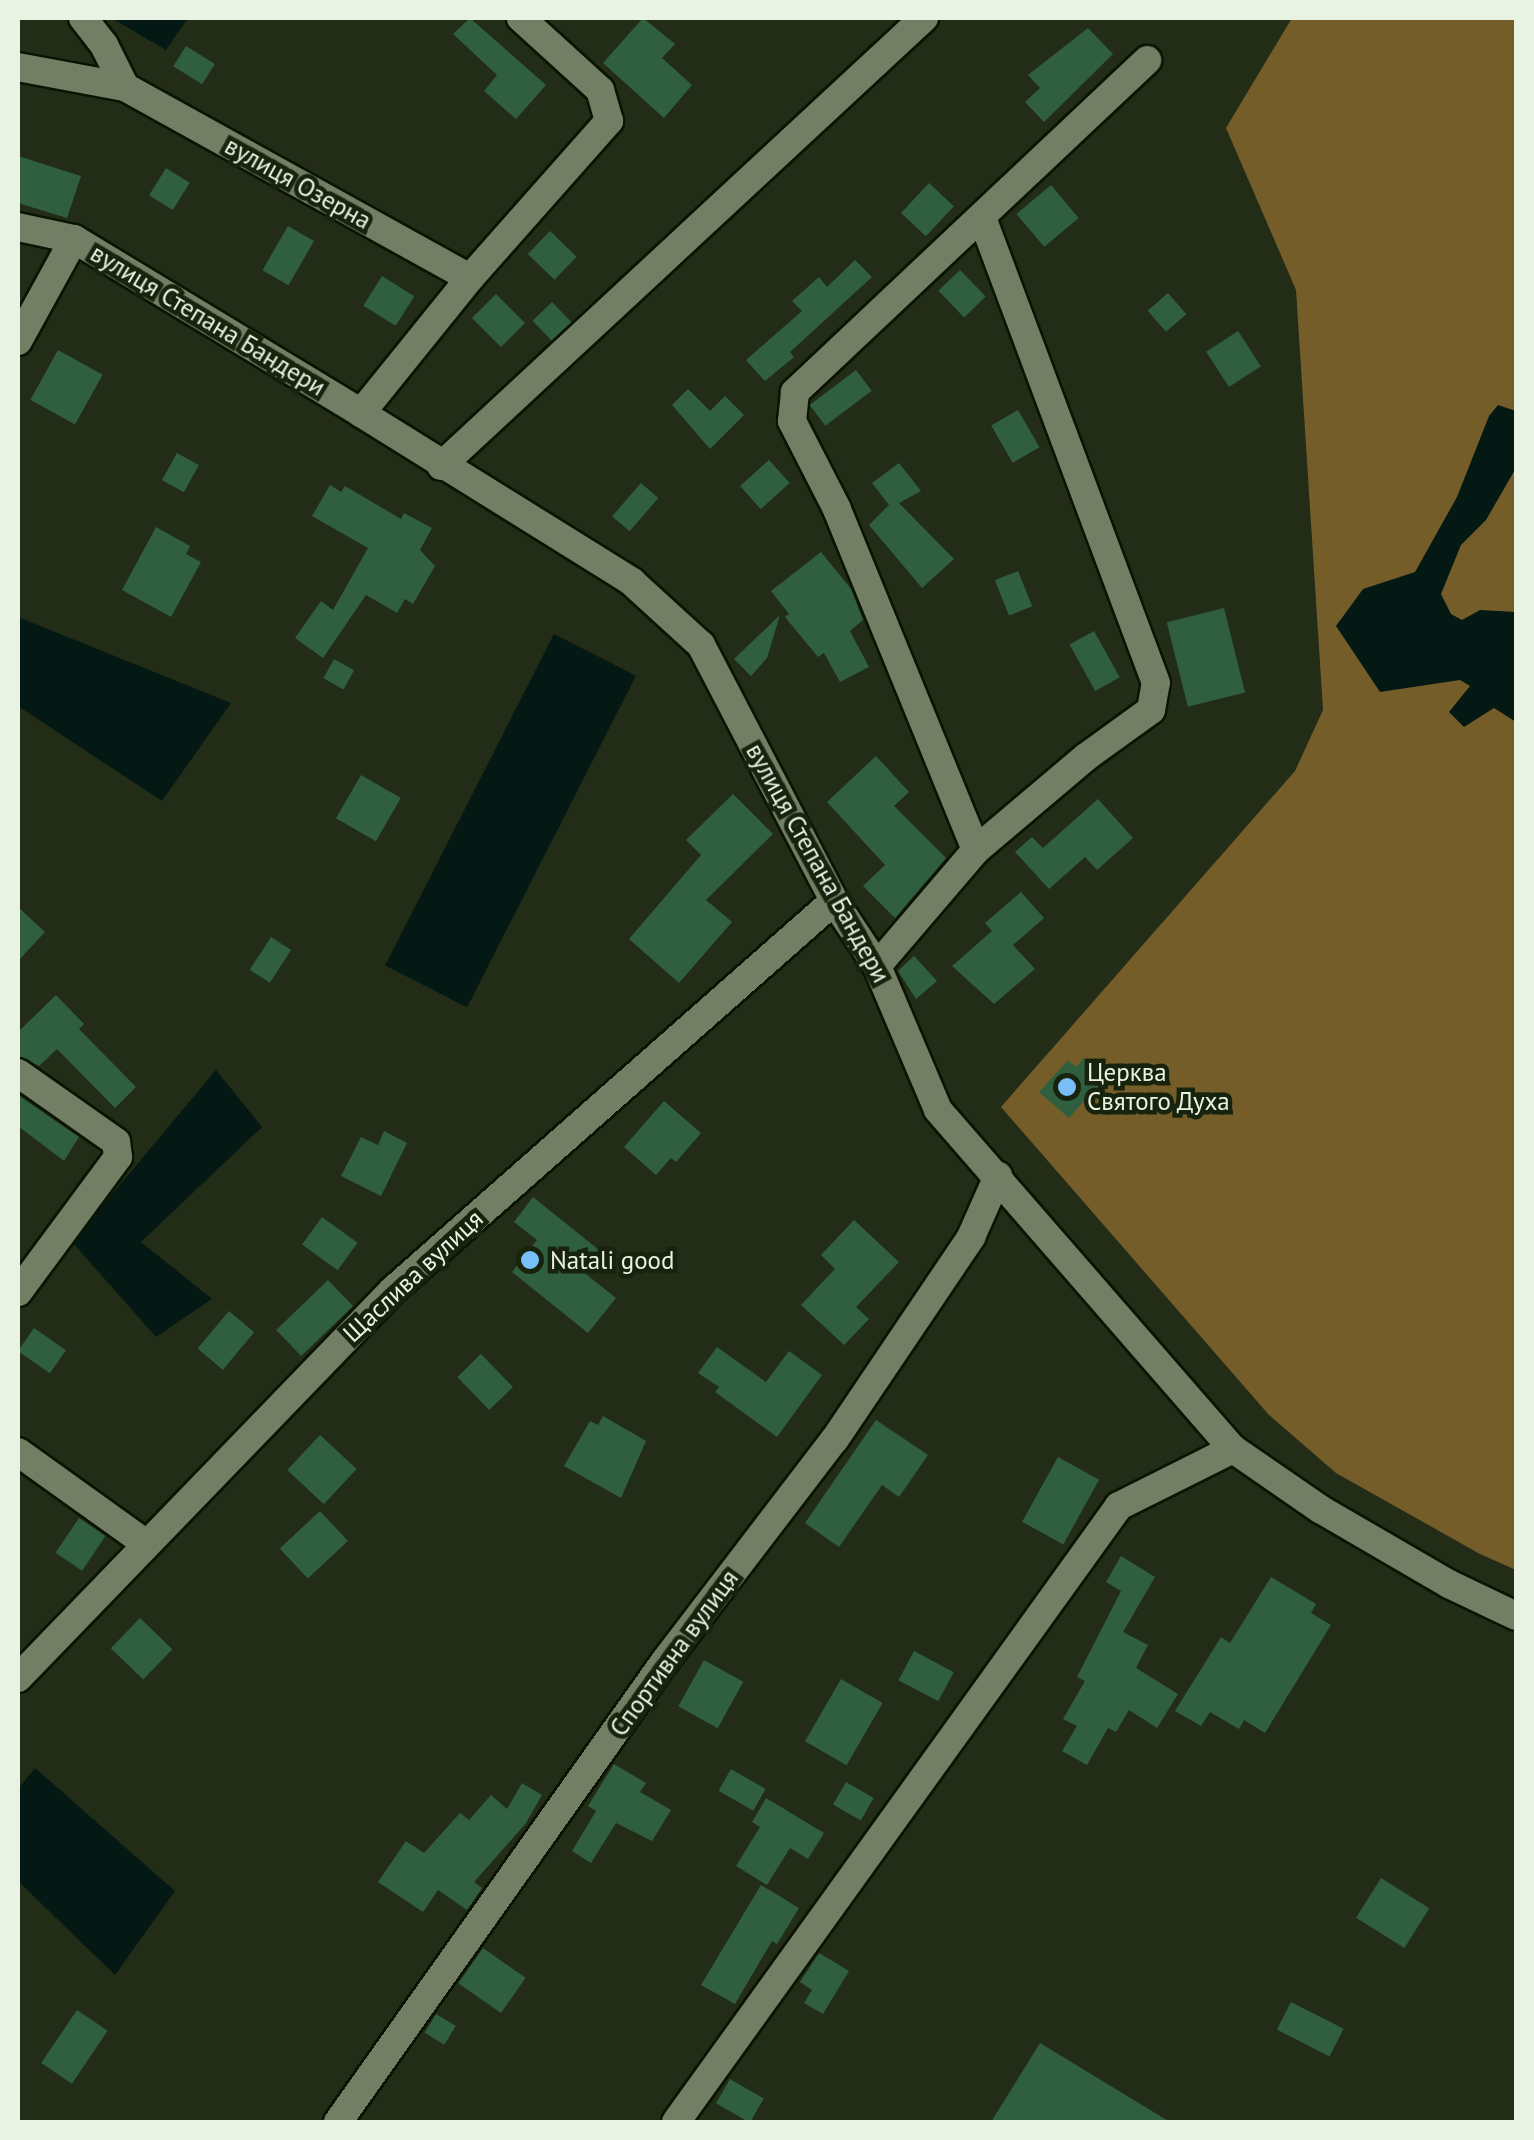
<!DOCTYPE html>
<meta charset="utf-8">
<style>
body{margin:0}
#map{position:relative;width:1534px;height:2140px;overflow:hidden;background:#222c16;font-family:"PT Sans",sans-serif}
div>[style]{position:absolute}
.forest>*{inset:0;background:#755d2a}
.water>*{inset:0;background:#041914;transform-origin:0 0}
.building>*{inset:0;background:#305f3f;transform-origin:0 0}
.roads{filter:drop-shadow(2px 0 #0b1402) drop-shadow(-2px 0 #0b1402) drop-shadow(0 2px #0b1402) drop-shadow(0 -2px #0b1402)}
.minor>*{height:28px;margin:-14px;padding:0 14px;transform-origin:14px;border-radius:14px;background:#727f65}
.dots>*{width:28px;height:28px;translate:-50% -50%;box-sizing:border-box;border:5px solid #18230d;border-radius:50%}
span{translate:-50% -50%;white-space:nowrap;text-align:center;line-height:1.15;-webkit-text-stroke:9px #18230d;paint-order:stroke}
.street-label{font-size:25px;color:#eaf2e3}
.poi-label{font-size:25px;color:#eaf2e3}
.left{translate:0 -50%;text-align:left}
.frame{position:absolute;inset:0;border:20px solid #eaf2e3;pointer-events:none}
</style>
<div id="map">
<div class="forest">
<i style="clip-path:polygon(1292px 18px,1516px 18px,1516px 1570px,1480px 1554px,1336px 1473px,1269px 1415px,1001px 1107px,1295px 771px,1323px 710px,1296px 290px,1226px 128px)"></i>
</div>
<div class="water">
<i style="clip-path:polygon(111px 18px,188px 18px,166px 50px)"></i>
<i style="clip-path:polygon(1498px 405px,1516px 411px,1516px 468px,1486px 520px,1461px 545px,1441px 594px,1451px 614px,1462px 620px,1480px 610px,1516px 612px,1516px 722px,1494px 708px,1464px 727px,1449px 712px,1470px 686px,1460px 680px,1380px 692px,1336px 626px,1363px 589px,1415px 572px,1457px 497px,1489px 416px)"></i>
<i style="clip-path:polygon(18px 617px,231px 703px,162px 801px,18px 706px)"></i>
<i style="left:554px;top:634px;width:92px;height:372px;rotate:27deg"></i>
<i style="clip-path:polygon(216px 1070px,262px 1127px,141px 1242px,212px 1299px,156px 1337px,72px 1242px)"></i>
<i style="clip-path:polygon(35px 1768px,175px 1891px,115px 1975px,18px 1881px,18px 1789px)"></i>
</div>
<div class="building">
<i style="clip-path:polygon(470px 18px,546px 85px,516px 119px,484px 91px,497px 75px,453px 34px)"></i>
<i style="clip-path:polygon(643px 18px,675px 44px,662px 58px,692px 85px,664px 118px,603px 63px)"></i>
<i style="clip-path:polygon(1088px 28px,1113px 54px,1044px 122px,1025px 102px,1040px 88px,1028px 75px)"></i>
<i style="left:186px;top:46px;width:34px;height:24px;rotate:32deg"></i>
<i style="clip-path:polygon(18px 156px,81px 176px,67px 218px,18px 203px)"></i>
<i style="left:166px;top:168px;width:28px;height:32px;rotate:32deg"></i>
<i style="left:929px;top:183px;width:34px;height:41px;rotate:43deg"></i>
<i style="left:1051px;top:185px;width:43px;height:45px;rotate:50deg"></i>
<i style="left:288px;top:226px;width:30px;height:51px;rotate:30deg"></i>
<i style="left:550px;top:231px;width:37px;height:32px;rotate:44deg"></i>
<i style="clip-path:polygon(855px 260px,872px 277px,790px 352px,794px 357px,765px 381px,746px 360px,802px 311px,792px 301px,819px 277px,827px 287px)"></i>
<i style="left:960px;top:270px;width:37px;height:30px;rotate:46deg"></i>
<i style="left:382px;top:276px;width:38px;height:35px;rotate:32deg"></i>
<i style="left:1168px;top:293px;width:28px;height:27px;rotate:49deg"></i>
<i style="left:496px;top:294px;width:41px;height:34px;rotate:45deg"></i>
<i style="left:552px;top:302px;width:28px;height:27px;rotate:46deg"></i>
<i style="left:1238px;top:331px;width:42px;height:38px;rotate:57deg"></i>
<i style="left:58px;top:350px;width:51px;height:57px;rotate:29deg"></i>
<i style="left:856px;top:370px;width:26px;height:58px;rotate:53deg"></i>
<i style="clip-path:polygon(688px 389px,710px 411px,725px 396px,744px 415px,710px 449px,672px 405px)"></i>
<i style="left:1018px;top:410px;width:43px;height:31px;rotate:60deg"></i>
<i style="left:177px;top:453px;width:25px;height:31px;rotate:29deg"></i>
<i style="left:769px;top:460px;width:31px;height:39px;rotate:48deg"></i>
<i style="clip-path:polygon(899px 463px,921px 491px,899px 503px,954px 559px,922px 588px,869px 525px,889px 505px,872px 483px)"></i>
<i style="left:641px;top:483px;width:23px;height:44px;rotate:41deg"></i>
<i style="clip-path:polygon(330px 485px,341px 492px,345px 486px,401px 519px,404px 513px,432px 528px,420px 550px,435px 566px,413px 604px,405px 599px,397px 613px,366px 595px,323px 658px,295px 638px,321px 601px,333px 610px,368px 548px,312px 516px)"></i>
<i style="clip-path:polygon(156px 527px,190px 546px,186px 554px,201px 562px,171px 617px,122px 590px)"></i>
<i style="clip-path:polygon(821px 552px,851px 589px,863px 620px,850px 631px,869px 667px,840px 682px,824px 653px,818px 657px,785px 617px,789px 614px,771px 591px)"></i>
<i style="left:1018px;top:571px;width:38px;height:25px;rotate:68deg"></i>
<i style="left:1224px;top:608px;width:87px;height:59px;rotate:76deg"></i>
<i style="clip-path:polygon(780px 615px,767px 658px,751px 676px,734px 659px)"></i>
<i style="left:1094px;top:631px;width:53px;height:28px;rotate:61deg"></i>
<i style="left:334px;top:659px;width:23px;height:22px;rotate:29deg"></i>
<i style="clip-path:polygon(876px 756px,909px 792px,894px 806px,946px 858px,895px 918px,863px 886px,885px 865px,827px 802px)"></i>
<i style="left:361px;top:775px;width:46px;height:50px;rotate:30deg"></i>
<i style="clip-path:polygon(733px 794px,773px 834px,706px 900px,732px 922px,679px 983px,629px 939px,701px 855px,686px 840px)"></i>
<i style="clip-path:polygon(1098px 799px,1133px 838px,1097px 870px,1085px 857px,1049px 889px,1015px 852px,1032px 837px,1043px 848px)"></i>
<i style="clip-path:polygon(1021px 892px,1044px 918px,1013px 945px,1035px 969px,994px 1004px,952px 966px,992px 931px,985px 923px)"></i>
<i style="clip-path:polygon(18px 907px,45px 932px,18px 961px)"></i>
<i style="left:271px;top:937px;width:24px;height:39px;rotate:33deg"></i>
<i style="clip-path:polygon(914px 956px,937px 981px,916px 999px,898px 971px)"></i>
<i style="clip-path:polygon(56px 995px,84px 1024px,79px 1029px,136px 1087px,115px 1108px,57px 1049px,39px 1066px,18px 1056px,18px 1032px)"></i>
<i style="clip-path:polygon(1084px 1058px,1105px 1077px,1069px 1118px,1039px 1092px,1068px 1060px,1076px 1067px)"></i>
<i style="clip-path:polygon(18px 1095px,79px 1137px,64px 1161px,18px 1126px)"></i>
<i style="clip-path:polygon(664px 1101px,701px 1133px,676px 1162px,671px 1158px,656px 1175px,624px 1147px)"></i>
<i style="clip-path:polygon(384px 1131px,407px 1143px,381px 1196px,341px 1176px,361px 1137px,378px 1145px)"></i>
<i style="clip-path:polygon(533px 1197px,599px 1250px,582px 1271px,616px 1298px,588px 1333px,512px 1272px,537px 1240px,514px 1222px)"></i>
<i style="left:322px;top:1217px;width:44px;height:34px;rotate:36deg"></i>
<i style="clip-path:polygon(854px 1220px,899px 1262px,856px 1307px,869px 1319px,844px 1345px,801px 1305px,835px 1269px,821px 1255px)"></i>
<i style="left:328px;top:1280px;width:36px;height:72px;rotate:46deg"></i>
<i style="left:229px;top:1311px;width:33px;height:49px;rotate:40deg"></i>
<i style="left:34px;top:1328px;width:39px;height:28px;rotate:35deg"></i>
<i style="clip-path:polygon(717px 1347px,766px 1382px,789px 1351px,822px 1375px,777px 1437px,715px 1392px,719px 1387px,698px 1373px)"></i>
<i style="left:481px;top:1354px;width:46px;height:33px;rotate:46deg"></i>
<i style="clip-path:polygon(603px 1416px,646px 1441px,621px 1498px,564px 1466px,590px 1421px,598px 1425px)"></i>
<i style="clip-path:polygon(876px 1420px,928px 1455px,899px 1497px,882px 1485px,839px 1547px,805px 1523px)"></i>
<i style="left:320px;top:1435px;width:50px;height:48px;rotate:43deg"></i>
<i style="left:1058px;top:1457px;width:47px;height:74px;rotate:29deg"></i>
<i style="left:320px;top:1511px;width:41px;height:55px;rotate:47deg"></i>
<i style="left:79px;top:1518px;width:32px;height:42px;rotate:34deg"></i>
<i style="clip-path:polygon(1121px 1556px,1155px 1577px,1123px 1632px,1148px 1645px,1136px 1668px,1178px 1694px,1157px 1728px,1129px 1710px,1116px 1732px,1108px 1728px,1087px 1765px,1062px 1751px,1077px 1726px,1063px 1719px,1085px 1681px,1077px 1677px,1121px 1591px,1106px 1582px)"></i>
<i style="clip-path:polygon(1271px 1577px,1316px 1604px,1311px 1613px,1331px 1625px,1265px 1733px,1244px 1720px,1239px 1729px,1210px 1712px,1201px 1726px,1175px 1711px,1221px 1637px,1230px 1643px)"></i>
<i style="left:140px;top:1618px;width:45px;height:42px;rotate:44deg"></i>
<i style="left:914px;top:1651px;width:45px;height:33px;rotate:28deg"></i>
<i style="left:704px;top:1660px;width:45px;height:53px;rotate:29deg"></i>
<i style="left:841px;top:1679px;width:48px;height:72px;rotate:30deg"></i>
<i style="clip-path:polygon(614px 1764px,646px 1783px,640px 1792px,671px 1810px,652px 1841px,616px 1823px,591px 1863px,572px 1851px,596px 1811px,588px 1806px)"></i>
<i style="left:731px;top:1769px;width:40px;height:25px;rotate:30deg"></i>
<i style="left:846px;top:1782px;width:32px;height:26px;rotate:30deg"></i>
<i style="clip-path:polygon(522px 1783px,542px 1795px,526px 1823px,474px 1882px,482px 1888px,467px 1910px,438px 1890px,423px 1912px,378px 1882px,406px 1841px,424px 1853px,460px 1813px,469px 1820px,491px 1795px,507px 1809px)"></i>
<i style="clip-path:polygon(766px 1798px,824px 1833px,808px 1859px,790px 1848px,767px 1885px,736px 1866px,760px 1827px,752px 1822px)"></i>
<i style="left:1381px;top:1878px;width:57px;height:47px;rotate:32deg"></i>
<i style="clip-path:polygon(761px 1885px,799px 1908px,777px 1944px,772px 1941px,735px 2004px,701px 1985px)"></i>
<i style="left:483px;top:1948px;width:52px;height:43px;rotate:35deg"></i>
<i style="clip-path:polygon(819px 1953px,849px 1971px,823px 2014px,804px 2003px,812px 1990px,800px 1982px)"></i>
<i style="left:1291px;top:2002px;width:59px;height:31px;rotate:27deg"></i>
<i style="left:77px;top:2010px;width:37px;height:64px;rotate:34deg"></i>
<i style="left:436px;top:2014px;width:23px;height:22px;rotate:31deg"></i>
<i style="clip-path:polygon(1040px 2043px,1170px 2122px,991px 2122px)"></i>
<i style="left:730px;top:2079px;width:39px;height:28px;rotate:30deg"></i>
</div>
<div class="roads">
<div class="minor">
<i style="left:83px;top:18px;width:34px;rotate:52deg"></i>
<i style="left:104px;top:45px;width:47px;rotate:63.4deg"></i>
<i style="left:125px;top:87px;width:394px;rotate:29deg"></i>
<i style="left:18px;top:67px;width:109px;rotate:10.6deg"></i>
<i style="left:18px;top:227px;width:57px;rotate:12.1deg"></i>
<i style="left:74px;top:239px;width:336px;rotate:31.2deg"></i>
<i style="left:361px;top:413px;width:319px;rotate:31.9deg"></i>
<i style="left:632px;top:582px;width:93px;rotate:42.4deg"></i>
<i style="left:701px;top:645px;width:288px;rotate:62.5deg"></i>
<i style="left:834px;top:901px;width:78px;rotate:56.5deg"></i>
<i style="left:877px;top:966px;width:156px;rotate:67deg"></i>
<i style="left:938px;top:1110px;width:449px;rotate:49deg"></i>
<i style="left:1233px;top:1449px;width:106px;rotate:34.6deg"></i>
<i style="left:1320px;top:1509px;width:149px;rotate:30.2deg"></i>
<i style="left:1449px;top:1584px;width:74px;rotate:25.5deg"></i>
<i style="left:18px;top:341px;width:116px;rotate:-61.2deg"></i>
<i style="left:361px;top:413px;width:174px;rotate:-51.1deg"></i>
<i style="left:470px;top:278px;width:210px;rotate:-48.5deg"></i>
<i style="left:609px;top:121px;width:32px;rotate:-106deg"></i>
<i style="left:600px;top:90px;width:107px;rotate:-137.7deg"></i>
<i style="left:441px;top:466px;width:659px;rotate:-42.85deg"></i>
<i style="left:976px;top:850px;width:368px;rotate:-112.2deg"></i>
<i style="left:837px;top:509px;width:99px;rotate:-117.1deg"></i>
<i style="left:792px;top:421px;width:29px;rotate:-84deg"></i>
<i style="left:795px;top:392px;width:484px;rotate:-43.3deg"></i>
<i style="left:877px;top:966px;width:153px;rotate:-49.5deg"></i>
<i style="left:976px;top:850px;width:144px;rotate:-40.2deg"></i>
<i style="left:1086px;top:757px;width:80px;rotate:-35.9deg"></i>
<i style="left:1151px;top:710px;width:27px;rotate:-80deg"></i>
<i style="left:1156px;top:683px;width:497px;rotate:-110.5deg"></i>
<i style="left:18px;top:1073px;width:120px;rotate:35.1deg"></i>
<i style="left:116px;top:1142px;width:15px;rotate:82deg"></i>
<i style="left:118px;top:1157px;width:168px;rotate:126.5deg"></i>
<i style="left:18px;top:1452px;width:156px;rotate:35.6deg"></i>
<i style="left:18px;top:1678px;width:540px;rotate:-45.98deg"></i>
<i style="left:393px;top:1290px;width:588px;rotate:-41.42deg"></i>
<i style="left:338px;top:2122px;width:565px;rotate:-54.65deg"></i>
<i style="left:665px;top:1661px;width:280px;rotate:-52.6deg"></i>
<i style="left:835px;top:1439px;width:244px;rotate:-56deg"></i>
<i style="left:971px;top:1237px;width:67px;rotate:-66.1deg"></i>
<i style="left:676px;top:2122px;width:759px;rotate:-54.28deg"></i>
<i style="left:1119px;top:1506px;width:127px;rotate:-26.6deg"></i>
</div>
</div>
<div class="dots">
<i style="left:1067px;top:1087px;background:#78bff7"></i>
<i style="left:530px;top:1260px;background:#78bff7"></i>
</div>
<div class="street-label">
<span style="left:298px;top:183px;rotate:29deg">вулиця Озерна</span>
<span style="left:208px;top:320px;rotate:31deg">вулиця Степана Бандери</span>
<span style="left:818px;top:863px;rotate:61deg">вулиця Степана Бандери</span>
<span style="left:413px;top:1276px;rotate:-43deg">Щаслива вулиця</span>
<span style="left:674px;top:1653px;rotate:-54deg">Спортивна вулиця</span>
</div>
<div class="poi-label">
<span class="left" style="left:1087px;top:1087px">Церква<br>Святого Духа</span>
<span class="left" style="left:550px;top:1260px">Natali good</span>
</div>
<div class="frame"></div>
</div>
